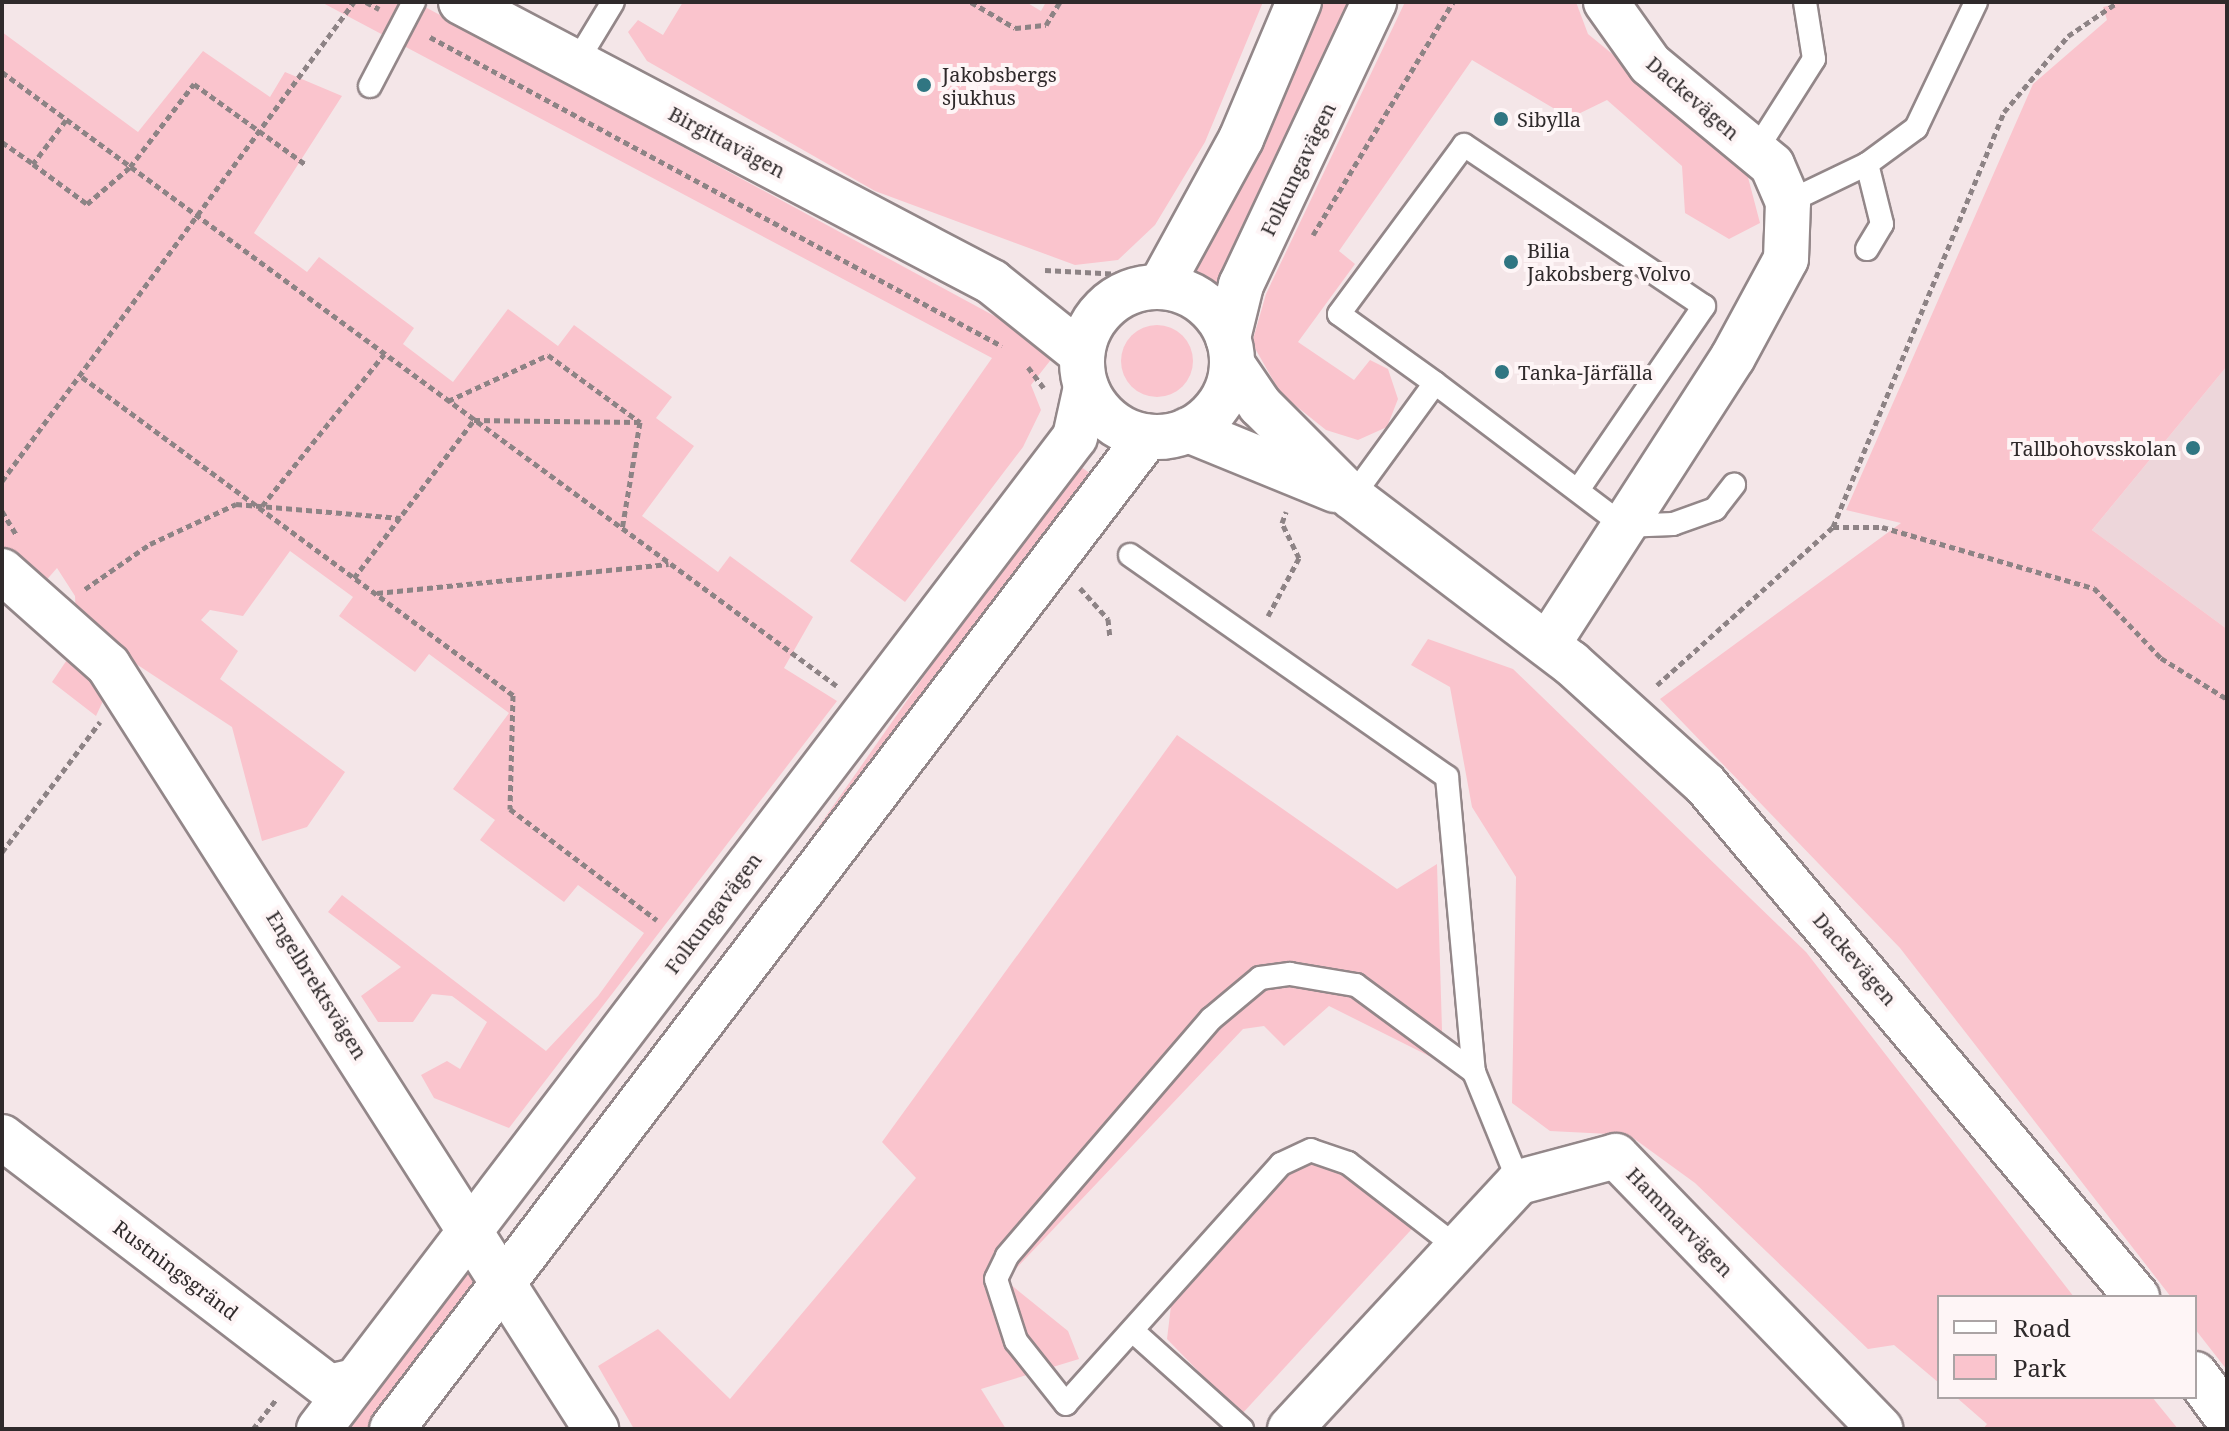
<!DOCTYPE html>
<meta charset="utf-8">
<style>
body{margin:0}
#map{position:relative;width:2229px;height:1431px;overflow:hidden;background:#f4e6e8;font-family:"Noto Serif",serif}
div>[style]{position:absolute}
.built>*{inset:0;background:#edd6da}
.green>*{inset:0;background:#fac4cd;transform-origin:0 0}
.round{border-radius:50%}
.path>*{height:5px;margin-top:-2.5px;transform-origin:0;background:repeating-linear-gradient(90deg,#8d8385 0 6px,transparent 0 10px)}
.roads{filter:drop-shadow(2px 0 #938789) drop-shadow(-2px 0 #938789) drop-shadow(0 2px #938789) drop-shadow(0 -2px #938789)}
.service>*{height:22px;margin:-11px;padding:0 11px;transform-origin:11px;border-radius:11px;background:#fff}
.minor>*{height:44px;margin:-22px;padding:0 22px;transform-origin:22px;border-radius:22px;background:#fff}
.minor>.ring{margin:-22px;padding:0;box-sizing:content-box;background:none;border:44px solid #fff;border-radius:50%}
.dots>*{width:22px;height:22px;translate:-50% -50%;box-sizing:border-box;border:4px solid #fef5f6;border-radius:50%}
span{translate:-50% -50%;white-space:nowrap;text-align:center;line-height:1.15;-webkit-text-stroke:8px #fef5f6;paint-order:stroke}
.poi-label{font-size:20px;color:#2f2a2b}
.left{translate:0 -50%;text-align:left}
.right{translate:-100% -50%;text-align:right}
.street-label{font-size:20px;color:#2f2a2b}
.frame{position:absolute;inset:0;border:4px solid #2f2a2b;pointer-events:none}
.legend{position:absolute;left:1937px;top:1295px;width:260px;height:104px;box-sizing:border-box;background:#fef5f6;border:2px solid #aba4a5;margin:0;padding:10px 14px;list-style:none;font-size:24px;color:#2f2a2b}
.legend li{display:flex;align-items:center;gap:16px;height:40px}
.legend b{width:40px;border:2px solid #aba4a5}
</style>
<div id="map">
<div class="built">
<i style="clip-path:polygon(2227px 366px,2227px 629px,2092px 530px)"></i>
</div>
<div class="green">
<i style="clip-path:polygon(321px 2px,416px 2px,1033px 337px,1053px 357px,1031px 385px,1041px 410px,1023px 447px,905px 602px,850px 561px,992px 358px)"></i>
<i style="clip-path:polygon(683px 2px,1026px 2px,1041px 11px,1046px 2px,1263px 2px,1205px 142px,1155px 225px,1118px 260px,1075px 265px,875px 191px,647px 61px,628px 32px,638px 20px,663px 35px)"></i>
<i style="clip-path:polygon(1321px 2px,1358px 2px,1221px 300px,1185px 279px,1248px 166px)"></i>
<i style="clip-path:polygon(1405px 2px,1576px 2px,1588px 34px,1744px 162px,1760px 223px,1729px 239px,1685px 213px,1682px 166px,1607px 100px,1570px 118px,1472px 60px,1339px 251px,1355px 264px,1298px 342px,1354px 380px,1370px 360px,1388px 369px,1398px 399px,1387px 427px,1358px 440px,1326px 430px,1281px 394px,1252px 343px,1266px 294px)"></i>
<i style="clip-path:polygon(2123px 2px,2227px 2px,2227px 366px,2092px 530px,2227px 629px,2227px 1370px,2195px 1329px,2195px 1297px,2171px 1297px,1900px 948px,1660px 699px,1901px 523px,1846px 510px,2033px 84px,2107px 20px,2103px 7px)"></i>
<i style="clip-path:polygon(2px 32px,138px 132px,203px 51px,270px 97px,285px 72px,342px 96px,254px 233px,307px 272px,319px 257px,414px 328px,403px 344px,453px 382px,508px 309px,558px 346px,574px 325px,672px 397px,656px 418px,694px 446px,642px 516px,718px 572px,730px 556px,813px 617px,784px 668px,837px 701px,509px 1128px,434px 1098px,421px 1075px,447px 1061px,460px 1069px,487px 1022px,452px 996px,432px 994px,413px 1022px,378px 1022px,361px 996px,401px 967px,328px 912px,342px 895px,546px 1051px,598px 996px,644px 933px,578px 885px,564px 902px,480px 840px,495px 820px,453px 789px,509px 713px,429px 654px,415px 672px,339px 616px,353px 597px,290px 551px,243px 616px,210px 610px,201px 620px,238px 651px,220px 679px,345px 772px,307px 827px,262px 841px,232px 727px,124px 656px,96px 716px,52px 682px,77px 645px,75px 596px,57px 568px,43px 584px,2px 590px)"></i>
<i class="round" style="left:1121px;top:325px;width:72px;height:72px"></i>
<i style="left:1074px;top:462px;width:24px;height:868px;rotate:35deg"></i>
<i style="clip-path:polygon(1428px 639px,1513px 669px,1806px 952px,2074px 1297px,1939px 1297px,1939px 1383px,1894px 1345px,1868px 1349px,1695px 1183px,1629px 1135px,1550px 1131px,1512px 1103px,1516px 877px,1472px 807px,1450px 687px,1411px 665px)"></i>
<i style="clip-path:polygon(1177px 735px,1397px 889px,1437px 864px,1443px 1063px,1329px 1006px,1284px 1046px,1264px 1026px,1243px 1029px,1005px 1280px,1068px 1331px,1079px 1359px,981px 1389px,1006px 1429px,634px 1429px,598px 1366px,658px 1329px,730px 1399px,916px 1178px,882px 1142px)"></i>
<i style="clip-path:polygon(1311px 1150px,1421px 1219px,1241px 1415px,1167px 1339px,1173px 1289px,1281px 1164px)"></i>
<i style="left:462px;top:1267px;width:25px;height:204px;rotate:37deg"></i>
<i style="clip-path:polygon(1956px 1397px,2152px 1397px,2178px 1429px,1983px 1429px,1987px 1424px)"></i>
</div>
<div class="path">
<i style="left:366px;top:2px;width:15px;rotate:28deg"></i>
<i style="left:971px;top:2px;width:51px;rotate:30.6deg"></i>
<i style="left:1015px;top:28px;width:31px;rotate:-6deg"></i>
<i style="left:1046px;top:25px;width:27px;rotate:-59deg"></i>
<i style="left:430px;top:37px;width:650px;rotate:28.38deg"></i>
<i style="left:2px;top:72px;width:1036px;rotate:36.33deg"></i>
<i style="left:66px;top:120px;width:55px;rotate:126.9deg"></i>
<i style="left:33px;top:164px;width:67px;rotate:36.5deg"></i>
<i style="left:87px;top:204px;width:57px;rotate:-40.7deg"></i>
<i style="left:130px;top:167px;width:105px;rotate:-52.4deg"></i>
<i style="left:194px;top:84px;width:137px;rotate:35.8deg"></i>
<i style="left:2px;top:142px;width:38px;rotate:35deg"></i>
<i style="left:1313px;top:235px;width:272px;rotate:-59deg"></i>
<i style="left:1045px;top:270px;width:76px;rotate:3deg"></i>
<i style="left:1028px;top:367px;width:26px;rotate:53deg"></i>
<i style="left:82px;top:377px;width:536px;rotate:36.42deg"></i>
<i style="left:513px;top:695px;width:114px;rotate:91.5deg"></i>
<i style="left:510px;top:809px;width:184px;rotate:37.1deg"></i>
<i style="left:448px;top:401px;width:110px;rotate:-24.7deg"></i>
<i style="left:548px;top:355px;width:114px;rotate:36.1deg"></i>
<i style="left:640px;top:422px;width:109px;rotate:99.5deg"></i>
<i style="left:2px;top:481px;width:594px;rotate:-53.69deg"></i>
<i style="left:262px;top:506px;width:195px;rotate:-51.2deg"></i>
<i style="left:2px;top:511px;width:27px;rotate:59deg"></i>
<i style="left:1833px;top:527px;width:49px"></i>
<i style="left:1882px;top:527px;width:221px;rotate:16.1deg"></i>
<i style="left:2094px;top:588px;width:97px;rotate:46.3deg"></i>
<i style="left:2161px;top:658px;width:78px;rotate:31.8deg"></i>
<i style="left:354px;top:578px;width:198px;rotate:-52.8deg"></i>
<i style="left:474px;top:420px;width:166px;rotate:0.7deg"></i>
<i style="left:1080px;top:588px;width:42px;rotate:47.9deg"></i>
<i style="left:1108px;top:619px;width:19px;rotate:84deg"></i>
<i style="left:85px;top:589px;width:79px;rotate:-34.7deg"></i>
<i style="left:150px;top:544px;width:95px;rotate:-24.9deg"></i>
<i style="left:236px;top:504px;width:165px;rotate:4.9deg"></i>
<i style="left:377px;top:593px;width:293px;rotate:-5.7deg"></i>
<i style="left:1268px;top:616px;width:66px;rotate:-61.9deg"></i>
<i style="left:1299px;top:558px;width:39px;rotate:-116deg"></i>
<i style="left:1282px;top:523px;width:12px;rotate:-70deg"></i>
<i style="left:1657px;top:685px;width:237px;rotate:-41.9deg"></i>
<i style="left:1833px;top:527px;width:449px;rotate:-67.6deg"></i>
<i style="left:2004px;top:112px;width:99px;rotate:-49.9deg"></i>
<i style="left:2068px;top:36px;width:60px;rotate:-34.2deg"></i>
<i style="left:2px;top:852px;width:163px;rotate:-53deg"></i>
<i style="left:253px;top:1429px;width:39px;rotate:-52deg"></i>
</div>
<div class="roads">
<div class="service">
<i style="left:576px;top:63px;width:71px;rotate:-58.8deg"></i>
<i style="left:370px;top:86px;width:95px;rotate:-62.4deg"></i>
<i style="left:1755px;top:152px;width:110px;rotate:-57.6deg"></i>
<i style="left:1814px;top:59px;width:58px;rotate:-99deg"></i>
<i style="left:1788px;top:202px;width:88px;rotate:-25.7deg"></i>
<i style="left:1867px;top:164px;width:61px;rotate:-36.3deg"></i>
<i style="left:1916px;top:128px;width:140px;rotate:-64.5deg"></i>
<i style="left:1867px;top:249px;width:29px;rotate:-59deg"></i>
<i style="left:1882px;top:224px;width:62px;rotate:-104deg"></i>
<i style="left:1435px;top:383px;width:118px;rotate:-144.3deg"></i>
<i style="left:1339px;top:314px;width:210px;rotate:-53.5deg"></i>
<i style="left:1464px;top:145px;width:289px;rotate:33.9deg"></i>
<i style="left:1704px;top:306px;width:219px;rotate:124.4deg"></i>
<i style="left:1352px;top:497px;width:141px;rotate:-53.9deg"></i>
<i style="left:1435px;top:383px;width:237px;rotate:37.1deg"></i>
<i style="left:1624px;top:526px;width:49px;rotate:-2.3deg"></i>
<i style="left:1673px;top:524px;width:45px;rotate:-19.7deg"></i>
<i style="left:1715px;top:509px;width:31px;rotate:-52deg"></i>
<i style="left:1130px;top:555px;width:387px;rotate:35deg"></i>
<i style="left:1447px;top:777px;width:296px;rotate:84.8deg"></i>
<i style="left:1474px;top:1072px;width:119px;rotate:67.8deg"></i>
<i style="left:1458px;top:1248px;width:139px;rotate:-142.3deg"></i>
<i style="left:1348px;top:1163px;width:39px;rotate:-161deg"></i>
<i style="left:1311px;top:1150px;width:33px;rotate:155deg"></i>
<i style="left:1281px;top:1164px;width:322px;rotate:131.9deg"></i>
<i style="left:1066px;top:1404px;width:80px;rotate:-128.4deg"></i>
<i style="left:1016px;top:1341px;width:65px;rotate:-107.9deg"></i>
<i style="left:996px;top:1279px;width:25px;rotate:-64deg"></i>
<i style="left:1007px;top:1256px;width:313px;rotate:-49.3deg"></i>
<i style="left:1211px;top:1019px;width:64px;rotate:-39.9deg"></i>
<i style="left:1260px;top:978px;width:30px;rotate:-8deg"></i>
<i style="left:1290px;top:974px;width:67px;rotate:9.5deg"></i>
<i style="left:1356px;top:985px;width:147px;rotate:36.4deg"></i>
<i style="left:1135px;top:1333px;width:144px;rotate:41.9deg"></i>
</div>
<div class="minor">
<i style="left:461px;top:2px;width:600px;rotate:27.8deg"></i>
<i style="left:992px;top:282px;width:115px;rotate:38.7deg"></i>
<i style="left:1160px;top:287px;width:169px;rotate:-61.3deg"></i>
<i style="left:1241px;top:139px;width:149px;rotate:-67.1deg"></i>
<i class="ring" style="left:1082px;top:287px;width:106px;height:106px"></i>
<i style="left:1228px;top:338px;width:55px;rotate:-76.2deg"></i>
<i style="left:1241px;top:285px;width:313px;rotate:-64.8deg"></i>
<i style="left:1232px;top:364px;width:50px;rotate:55.7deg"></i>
<i style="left:1260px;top:405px;width:130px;rotate:45deg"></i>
<i style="left:1352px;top:497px;width:275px;rotate:37.2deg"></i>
<i style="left:1571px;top:663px;width:181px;rotate:42.1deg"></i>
<i style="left:1705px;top:784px;width:671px;rotate:49.9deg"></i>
<i style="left:1188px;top:430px;width:159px;rotate:22.2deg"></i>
<i style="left:2px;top:571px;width:142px;rotate:41.6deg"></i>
<i style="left:108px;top:665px;width:907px;rotate:57.43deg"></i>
<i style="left:1548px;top:644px;width:341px;rotate:-57.2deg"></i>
<i style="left:1733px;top:357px;width:111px;rotate:-61.6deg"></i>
<i style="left:1786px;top:259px;width:57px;rotate:-88deg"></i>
<i style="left:1788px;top:202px;width:40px;rotate:-113.4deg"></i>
<i style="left:1772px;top:165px;width:158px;rotate:-140.4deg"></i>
<i style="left:1650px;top:64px;width:76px;rotate:-125.4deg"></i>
<i style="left:2px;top:1137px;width:412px;rotate:37.4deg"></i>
<i style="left:329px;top:1387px;width:27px;rotate:-13deg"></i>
<i style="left:2195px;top:1374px;width:54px;rotate:53.3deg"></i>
<i style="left:319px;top:1429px;width:1247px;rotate:-52.69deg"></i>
<i style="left:1075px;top:437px;width:51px;rotate:-77.6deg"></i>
<i style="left:392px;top:1429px;width:1247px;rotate:-52.73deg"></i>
<i style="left:1290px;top:1429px;width:337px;rotate:-47.2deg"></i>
<i style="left:1519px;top:1182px;width:100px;rotate:-15deg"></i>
<i style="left:1616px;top:1156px;width:380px;rotate:45.9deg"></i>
</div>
</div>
<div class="dots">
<i style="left:924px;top:85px;background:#307682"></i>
<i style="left:1501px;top:119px;background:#307682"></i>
<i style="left:1511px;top:262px;background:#307682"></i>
<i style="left:1502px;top:372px;background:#307682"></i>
<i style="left:2193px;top:448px;background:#307682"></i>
</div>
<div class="poi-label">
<span class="left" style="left:942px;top:86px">Jakobsbergs<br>sjukhus</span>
<span class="left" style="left:1517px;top:119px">Sibylla</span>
<span class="left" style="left:1527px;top:262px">Bilia<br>Jakobsberg Volvo</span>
<span class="left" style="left:1518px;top:372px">Tanka-Järfälla</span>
<span class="right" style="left:2177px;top:448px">Tallbohovsskolan</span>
</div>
<div class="street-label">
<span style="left:1693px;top:98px;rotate:41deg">Dackevägen</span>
<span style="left:727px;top:142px;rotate:28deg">Birgittavägen</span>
<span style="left:1298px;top:169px;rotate:-64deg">Folkungavägen</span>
<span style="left:713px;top:913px;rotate:-53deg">Folkungavägen</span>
<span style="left:1855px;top:959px;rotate:49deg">Dackevägen</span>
<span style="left:317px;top:985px;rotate:58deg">Engelbrektsvägen</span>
<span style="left:1680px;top:1222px;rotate:46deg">Hammarvägen</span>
<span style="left:176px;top:1270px;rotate:37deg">Rustningsgränd</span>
</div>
<div class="frame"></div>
<ul class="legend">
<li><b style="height:10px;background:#fff"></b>Road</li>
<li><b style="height:22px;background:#fac4cd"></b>Park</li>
</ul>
</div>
